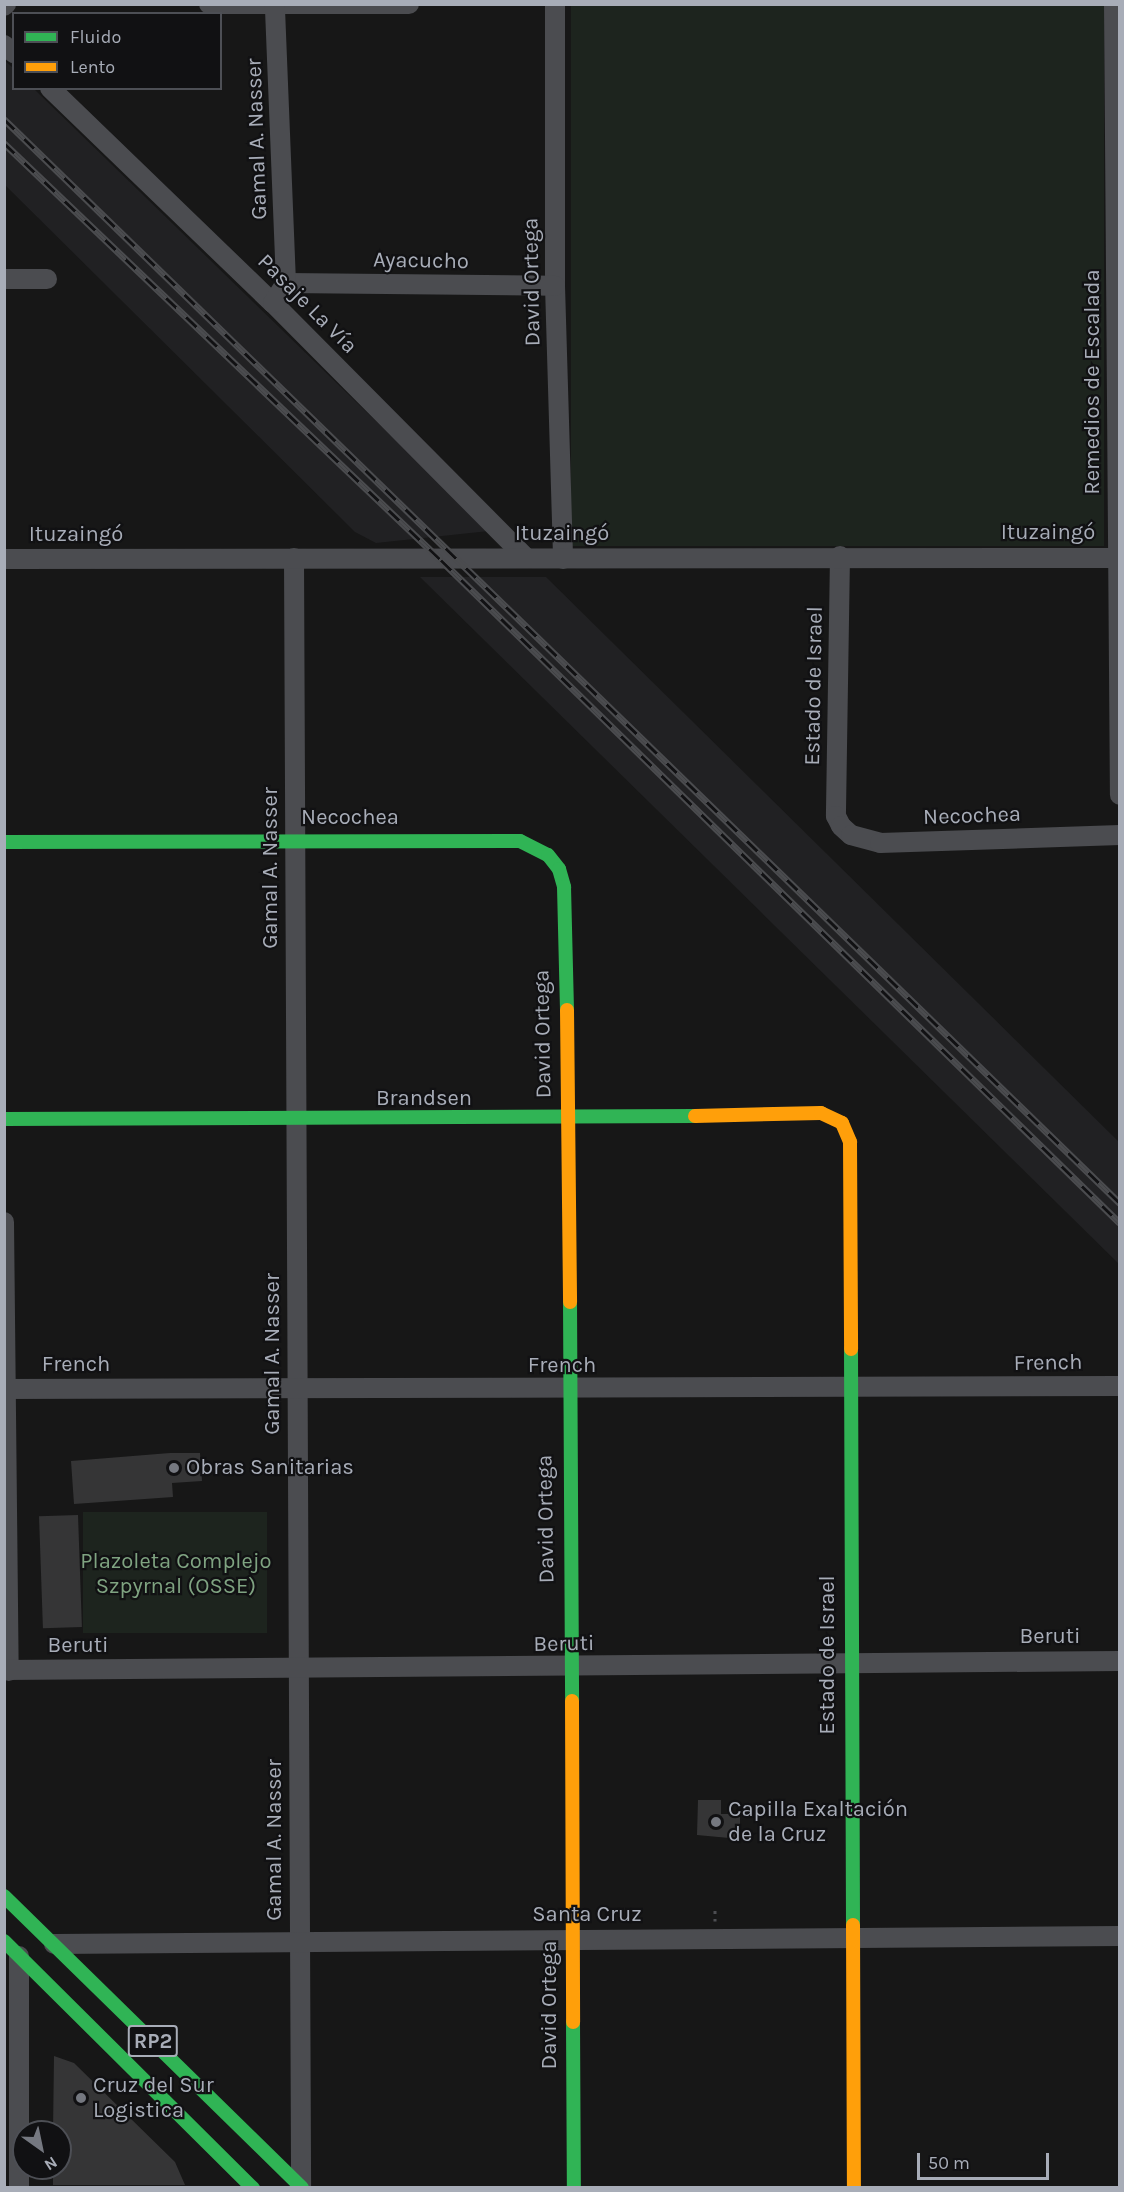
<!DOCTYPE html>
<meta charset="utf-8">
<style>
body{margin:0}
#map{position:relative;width:1124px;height:2192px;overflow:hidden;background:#171717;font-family:Karla,sans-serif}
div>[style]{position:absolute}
.built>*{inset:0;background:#212123}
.green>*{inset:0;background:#1d241e;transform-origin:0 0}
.building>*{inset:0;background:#353536;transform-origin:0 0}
.path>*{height:3px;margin-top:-1.5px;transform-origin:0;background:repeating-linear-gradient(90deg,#4d4e52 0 3px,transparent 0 7.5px)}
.street>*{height:20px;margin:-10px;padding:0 10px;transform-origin:10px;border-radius:10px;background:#4b4c50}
.fast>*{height:14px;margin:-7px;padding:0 7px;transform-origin:7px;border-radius:7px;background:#30b455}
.slow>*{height:14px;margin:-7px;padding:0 7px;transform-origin:7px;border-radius:7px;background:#ff9f0a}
.rail>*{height:7px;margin-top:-3.5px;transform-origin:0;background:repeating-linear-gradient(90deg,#111113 0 14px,#4b4c4f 0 28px);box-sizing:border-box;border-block:2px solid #4b4c4f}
.dots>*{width:16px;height:16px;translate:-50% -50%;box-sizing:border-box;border:3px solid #111113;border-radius:50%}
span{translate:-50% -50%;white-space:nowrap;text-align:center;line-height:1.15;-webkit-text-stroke:4.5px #111113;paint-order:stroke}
.shield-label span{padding:2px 4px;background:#111113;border:2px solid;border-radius:4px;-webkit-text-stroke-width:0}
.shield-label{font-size:21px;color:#a8adb8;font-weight:700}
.street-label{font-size:22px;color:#a8adb8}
.poi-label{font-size:22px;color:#a8adb8}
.left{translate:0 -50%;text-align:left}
.park-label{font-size:22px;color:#7fa381}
.frame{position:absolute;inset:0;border:6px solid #a8adb8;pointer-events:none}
.legend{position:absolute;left:12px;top:12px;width:210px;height:78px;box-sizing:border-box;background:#111113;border:2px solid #4d4f55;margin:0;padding:8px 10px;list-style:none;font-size:18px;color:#a8adb8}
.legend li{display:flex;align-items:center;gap:12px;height:30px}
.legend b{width:30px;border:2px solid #4d4f55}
.north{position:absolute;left:12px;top:2120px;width:60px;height:60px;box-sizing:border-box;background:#111113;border:2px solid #4d4f55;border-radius:50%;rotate:147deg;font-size:16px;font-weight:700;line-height:24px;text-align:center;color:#a8adb8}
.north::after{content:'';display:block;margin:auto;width:21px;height:27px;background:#757880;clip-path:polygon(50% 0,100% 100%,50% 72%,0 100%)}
.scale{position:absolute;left:917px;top:2153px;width:132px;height:27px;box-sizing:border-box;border:3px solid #a8adb8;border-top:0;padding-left:8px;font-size:18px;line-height:21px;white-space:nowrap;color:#a8adb8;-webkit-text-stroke:4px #111113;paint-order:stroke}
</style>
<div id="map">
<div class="built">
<i style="clip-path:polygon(4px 60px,13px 68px,14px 88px,34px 89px,489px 531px,376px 543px,355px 532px,5px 185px)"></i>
<i style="clip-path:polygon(420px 577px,546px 577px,1119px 1142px,1119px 1264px)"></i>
</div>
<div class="green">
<i style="left:571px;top:5px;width:533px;height:541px"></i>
<i style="left:267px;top:1512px;width:121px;height:184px;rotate:90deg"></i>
</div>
<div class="building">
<i style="clip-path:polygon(170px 1453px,200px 1453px,202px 1481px,172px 1483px,173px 1497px,74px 1504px,71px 1461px)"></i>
<i style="left:78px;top:1515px;width:112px;height:39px;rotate:88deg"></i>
<i style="clip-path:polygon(698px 1800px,721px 1800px,721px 1814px,740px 1814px,740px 1839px,697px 1835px)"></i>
<i style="clip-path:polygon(54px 2056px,74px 2063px,175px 2162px,185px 2185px,53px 2185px,53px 2168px,60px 2168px,60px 2132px,53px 2132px)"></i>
</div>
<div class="path">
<i style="left:715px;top:1921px;width:12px;rotate:-90deg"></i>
</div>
<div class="street">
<i style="left:209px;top:4px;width:200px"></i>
<i style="left:555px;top:4px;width:282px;rotate:90deg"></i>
<i style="left:555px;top:286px;width:273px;rotate:88.3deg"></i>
<i style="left:1114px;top:4px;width:791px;rotate:89.57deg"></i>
<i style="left:4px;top:6px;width:3px;rotate:-45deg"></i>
<i style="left:4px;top:45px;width:13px;rotate:39deg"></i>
<i style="left:50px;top:88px;width:310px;rotate:44deg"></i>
<i style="left:273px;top:303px;width:359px;rotate:45.2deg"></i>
<i style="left:4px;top:279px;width:43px"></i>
<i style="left:286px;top:283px;width:269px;rotate:0.6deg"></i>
<i style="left:273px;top:303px;width:24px;rotate:-57deg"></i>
<i style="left:286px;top:283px;width:279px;rotate:-92.3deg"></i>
<i style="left:840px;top:556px;width:260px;rotate:90.9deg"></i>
<i style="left:836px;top:816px;width:11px;rotate:63deg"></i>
<i style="left:841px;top:826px;width:13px;rotate:42deg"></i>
<i style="left:851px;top:835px;width:30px;rotate:15deg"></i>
<i style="left:880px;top:843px;width:240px;rotate:-1.9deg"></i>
<i style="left:294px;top:558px;width:1628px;rotate:89.75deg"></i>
<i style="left:4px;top:559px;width:1116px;rotate:-0.05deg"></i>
<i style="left:4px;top:1222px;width:449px;rotate:89.4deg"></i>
<i style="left:4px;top:1389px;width:1116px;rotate:-0.15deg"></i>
<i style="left:4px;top:1670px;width:1116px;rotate:-0.46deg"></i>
<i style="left:54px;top:1944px;width:1066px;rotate:-0.43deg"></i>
<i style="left:19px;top:2188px;width:232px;rotate:-90deg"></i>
</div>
<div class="fast">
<i style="left:4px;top:842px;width:516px;rotate:-0.11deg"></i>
<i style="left:520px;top:841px;width:31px;rotate:27deg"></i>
<i style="left:548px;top:855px;width:18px;rotate:52deg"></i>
<i style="left:559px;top:869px;width:19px;rotate:74deg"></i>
<i style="left:564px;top:887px;width:123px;rotate:88.6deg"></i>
<i style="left:4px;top:1119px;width:691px;rotate:-0.25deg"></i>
<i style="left:570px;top:1302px;width:399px;rotate:89.7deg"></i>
<i style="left:851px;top:1349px;width:576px;rotate:89.8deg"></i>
<i style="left:4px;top:1896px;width:417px;rotate:44.4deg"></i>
<i style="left:4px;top:1941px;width:351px;rotate:44.8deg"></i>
<i style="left:573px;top:2022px;width:166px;rotate:89.7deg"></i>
</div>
<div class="slow">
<i style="left:567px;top:1010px;width:292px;rotate:89.4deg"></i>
<i style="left:695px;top:1116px;width:126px;rotate:-1.4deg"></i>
<i style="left:821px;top:1113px;width:23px;rotate:25deg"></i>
<i style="left:842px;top:1123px;width:21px;rotate:67deg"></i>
<i style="left:850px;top:1142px;width:207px;rotate:89.7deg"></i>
<i style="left:572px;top:1701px;width:321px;rotate:89.8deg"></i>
<i style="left:853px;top:1925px;width:263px;rotate:89.8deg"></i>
</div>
<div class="rail">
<i style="left:4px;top:119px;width:1556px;rotate:44.17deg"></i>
<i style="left:4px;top:143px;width:604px;rotate:43.66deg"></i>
<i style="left:441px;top:560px;width:949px;rotate:44.32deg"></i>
</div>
<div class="dots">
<i style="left:174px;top:1468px;background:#757880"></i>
<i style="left:716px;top:1822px;background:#757880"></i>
<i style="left:81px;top:2098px;background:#757880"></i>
</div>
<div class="shield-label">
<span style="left:153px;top:2041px">RP2</span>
</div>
<div class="street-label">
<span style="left:257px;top:139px;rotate:-92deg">Gamal A. Nasser</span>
<span style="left:421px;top:261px;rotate:1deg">Ayacucho</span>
<span style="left:532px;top:282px;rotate:-91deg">David Ortega</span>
<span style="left:307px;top:304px;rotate:45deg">Pasaje La Vía</span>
<span style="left:1093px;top:382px;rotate:-90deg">Remedios de Escalada</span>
<span style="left:1048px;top:533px">Ituzaingó</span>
<span style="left:562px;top:534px">Ituzaingó</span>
<span style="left:76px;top:535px">Ituzaingó</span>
<span style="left:814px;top:686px;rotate:-89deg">Estado de Israel</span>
<span style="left:972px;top:816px;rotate:-2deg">Necochea</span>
<span style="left:350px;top:818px">Necochea</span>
<span style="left:271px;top:868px;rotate:-90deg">Gamal A. Nasser</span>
<span style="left:543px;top:1034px;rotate:-91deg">David Ortega</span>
<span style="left:424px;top:1099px">Brandsen</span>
<span style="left:273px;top:1354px;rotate:-90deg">Gamal A. Nasser</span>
<span style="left:1048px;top:1363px;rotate:-1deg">French</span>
<span style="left:76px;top:1365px">French</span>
<span style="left:562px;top:1366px">French</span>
<span style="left:546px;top:1519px;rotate:-91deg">David Ortega</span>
<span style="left:1050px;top:1637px">Beruti</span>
<span style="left:564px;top:1644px;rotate:-1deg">Beruti</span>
<span style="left:78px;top:1646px">Beruti</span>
<span style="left:828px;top:1655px;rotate:-90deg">Estado de Israel</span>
<span style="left:275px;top:1840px;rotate:-90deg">Gamal A. Nasser</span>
<span style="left:587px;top:1915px">Santa Cruz</span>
<span style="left:550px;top:2005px;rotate:-90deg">David Ortega</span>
</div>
<div class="poi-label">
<span class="left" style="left:186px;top:1468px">Obras Sanitarias</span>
<span class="left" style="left:728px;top:1822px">Capilla Exaltación<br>de la Cruz</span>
<span class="left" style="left:93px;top:2098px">Cruz del Sur<br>Logistica</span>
</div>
<div class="park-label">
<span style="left:176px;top:1574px">Plazoleta Complejo<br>Szpyrnal (OSSE)</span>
</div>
<div class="frame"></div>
<ul class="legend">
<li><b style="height:8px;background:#30b455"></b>Fluido</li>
<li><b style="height:8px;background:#ff9f0a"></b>Lento</li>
</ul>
<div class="north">N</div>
<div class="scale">50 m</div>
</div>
